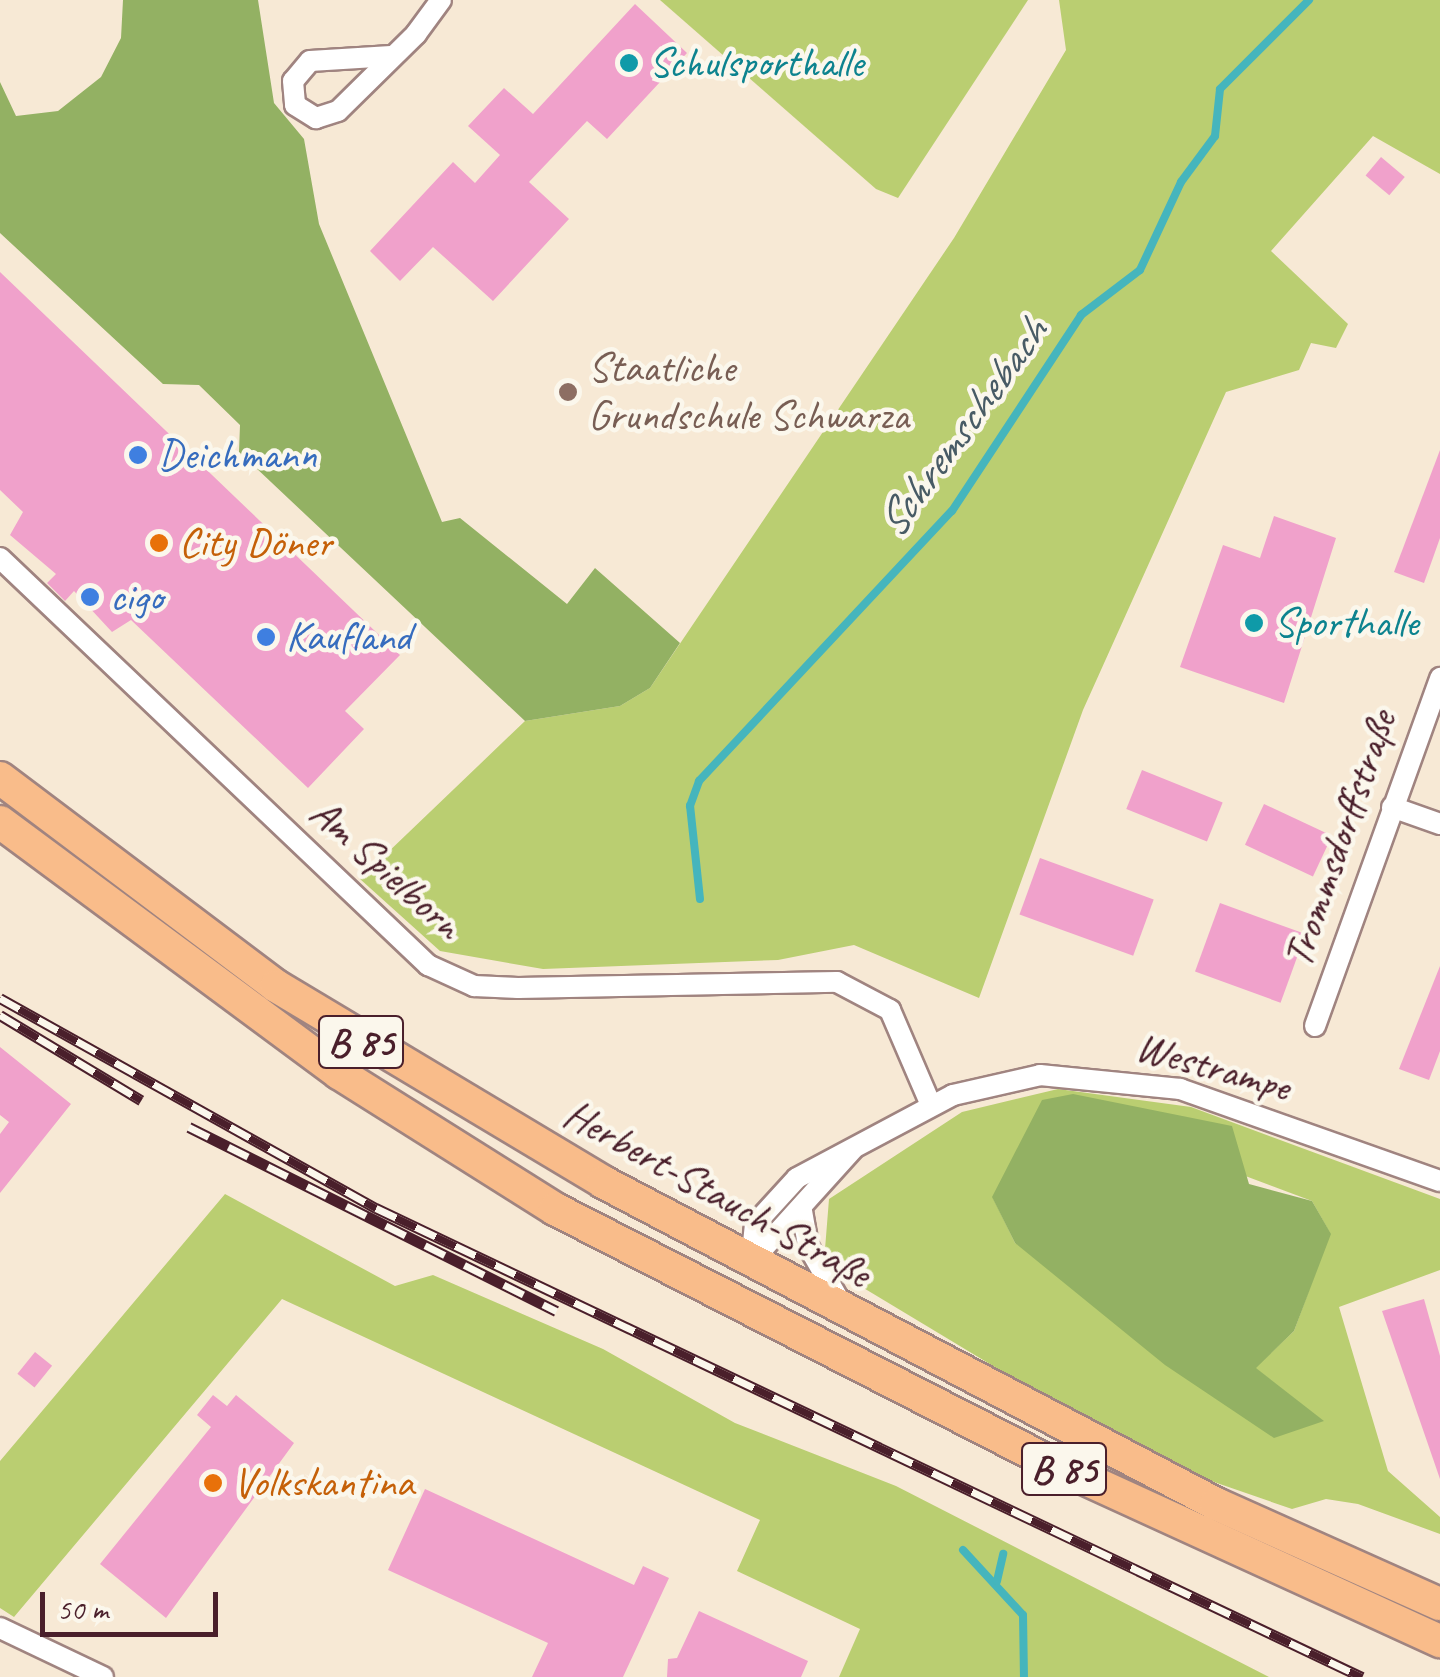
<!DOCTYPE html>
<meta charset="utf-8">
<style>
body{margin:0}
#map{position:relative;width:1440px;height:1677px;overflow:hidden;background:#f7e9d5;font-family:Caveat,sans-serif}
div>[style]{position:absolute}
.green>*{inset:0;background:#bace71}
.forest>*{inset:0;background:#93b163}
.stream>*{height:8px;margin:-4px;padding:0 4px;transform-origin:4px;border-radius:4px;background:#45b5bd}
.building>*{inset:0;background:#f0a1cb;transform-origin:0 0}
.roads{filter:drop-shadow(2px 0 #a08480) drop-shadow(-2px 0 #a08480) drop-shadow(0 2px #a08480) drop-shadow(0 -2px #a08480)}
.minor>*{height:20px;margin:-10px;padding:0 10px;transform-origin:10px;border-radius:10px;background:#fff}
.primary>*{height:32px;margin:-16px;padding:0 16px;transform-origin:16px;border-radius:16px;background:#f9bc8a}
.rail>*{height:11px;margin-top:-5.5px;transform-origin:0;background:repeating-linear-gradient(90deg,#fbf7ec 0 22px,#4a1f2b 0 44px);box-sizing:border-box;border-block:2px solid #4a1f2b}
.dots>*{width:28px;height:28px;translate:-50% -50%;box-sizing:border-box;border:5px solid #fbf7ec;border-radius:50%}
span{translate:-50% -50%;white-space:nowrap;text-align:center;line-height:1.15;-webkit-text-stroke:9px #fbf7ec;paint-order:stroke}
.shield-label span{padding:2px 8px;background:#fbf7ec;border:2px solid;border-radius:8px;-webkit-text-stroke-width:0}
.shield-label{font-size:40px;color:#4a1f2b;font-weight:700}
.culture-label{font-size:42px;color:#0d838f}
.left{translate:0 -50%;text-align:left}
.education-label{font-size:42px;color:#785e54}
.shop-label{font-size:42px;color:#366cbe}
.food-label{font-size:42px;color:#c56008}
.street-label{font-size:42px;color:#4a1f2b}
.water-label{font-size:45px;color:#485b65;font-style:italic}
.scale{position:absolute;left:40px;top:1592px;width:178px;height:45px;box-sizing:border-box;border:5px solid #4a1f2b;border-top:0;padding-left:12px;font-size:30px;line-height:35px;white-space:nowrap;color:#4a1f2b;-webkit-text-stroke:8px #fbf7ec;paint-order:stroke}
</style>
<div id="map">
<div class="green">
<i style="clip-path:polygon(660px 0,1028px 0,898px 198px,876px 189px)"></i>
<i style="clip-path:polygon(1059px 0,1440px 0,1440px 174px,1373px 136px,1271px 251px,1348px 324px,1336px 348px,1311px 343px,1299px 370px,1226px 392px,1083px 710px,979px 998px,854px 945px,778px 960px,543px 969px,440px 951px,360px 879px,525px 721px,620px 706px,650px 688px,954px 238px,1066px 50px)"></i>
<i style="clip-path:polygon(evenodd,1058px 1089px,1191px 1107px,1440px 1199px,1440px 1270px,1339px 1307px,1388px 1471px,1440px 1517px,1440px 1534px,1358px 1504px,1326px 1499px,1292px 1509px,1214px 1482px,1093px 1426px,847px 1278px,825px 1249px,829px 1199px,962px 1112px,1058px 1089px,1043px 1100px,1312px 1201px,1330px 1233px,1294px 1331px,1255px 1368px,1323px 1421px,1015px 1243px,993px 1198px,1043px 1100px)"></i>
<i style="clip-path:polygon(225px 1194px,395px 1286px,433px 1275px,603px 1349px,735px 1423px,896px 1486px,1269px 1677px,839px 1677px,860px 1629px,737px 1571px,760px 1520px,282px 1299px,14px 1617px,0 1608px,0 1461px)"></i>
</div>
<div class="forest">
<i style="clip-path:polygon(123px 0,258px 0,274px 103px,304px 139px,319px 224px,442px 522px,460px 518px,567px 604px,595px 568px,680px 643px,650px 688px,620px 706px,525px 721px,239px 452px,240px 425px,199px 385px,163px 384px,0 233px,0 82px,16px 116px,58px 111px,101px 77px,121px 38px)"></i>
<i style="clip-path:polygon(1073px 1094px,1232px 1126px,1249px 1184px,1312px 1201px,1331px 1234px,1294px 1331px,1256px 1368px,1324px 1421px,1274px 1438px,1165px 1365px,1015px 1243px,992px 1197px,1042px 1100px)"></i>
</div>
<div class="stream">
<i style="left:700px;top:899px;width:94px;rotate:-96.1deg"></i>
<i style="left:690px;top:806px;width:27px;rotate:-70deg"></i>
<i style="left:699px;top:781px;width:370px;rotate:-46.9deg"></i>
<i style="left:952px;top:511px;width:235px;rotate:-56.6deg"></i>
<i style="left:1081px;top:315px;width:74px;rotate:-37.3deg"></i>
<i style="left:1140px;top:270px;width:97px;rotate:-65deg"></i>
<i style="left:1181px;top:182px;width:57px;rotate:-53.5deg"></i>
<i style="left:1215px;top:136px;width:47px;rotate:-83.9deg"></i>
<i style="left:1220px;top:89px;width:126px;rotate:-45deg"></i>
<i style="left:963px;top:1550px;width:88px;rotate:47.3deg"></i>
<i style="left:1023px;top:1615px;width:62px;rotate:89.1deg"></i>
<i style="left:997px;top:1581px;width:28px;rotate:-77deg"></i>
</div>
<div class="building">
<i style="clip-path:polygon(635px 4px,687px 53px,607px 139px,587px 121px,529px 182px,569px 219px,493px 301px,433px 247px,400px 281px,370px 251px,453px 162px,475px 183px,500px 155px,468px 126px,504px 88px,533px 114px)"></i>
<i style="left:1381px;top:157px;width:31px;height:24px;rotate:40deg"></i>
<i style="clip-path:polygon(0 272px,400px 655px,345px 711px,364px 729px,308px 788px,131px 620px,112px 632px,74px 591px,65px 601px,47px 583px,56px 574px,10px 535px,23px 512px,0 490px)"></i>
<i style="clip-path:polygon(1440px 450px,1440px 538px,1424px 583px,1394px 572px)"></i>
<i style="clip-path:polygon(1274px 516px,1336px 538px,1284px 703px,1180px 667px,1223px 545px,1260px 558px)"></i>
<i style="left:1142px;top:770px;width:87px;height:42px;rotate:22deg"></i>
<i style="left:1264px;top:804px;width:75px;height:45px;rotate:25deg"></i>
<i style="left:1040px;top:858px;width:121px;height:60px;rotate:20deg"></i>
<i style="left:1220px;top:903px;width:91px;height:73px;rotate:20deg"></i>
<i style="clip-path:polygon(1440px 966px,1440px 1051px,1429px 1080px,1399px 1069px)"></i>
<i style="clip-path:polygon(0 1047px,71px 1104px,0 1193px,0 1134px,9px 1122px,0 1115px)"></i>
<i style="clip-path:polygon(1424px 1299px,1440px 1356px,1440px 1479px,1382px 1311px)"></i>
<i style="left:35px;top:1352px;width:22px;height:28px;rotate:39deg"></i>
<i style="clip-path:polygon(213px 1395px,227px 1406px,236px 1395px,294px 1443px,166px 1618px,100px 1564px,211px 1427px,197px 1415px)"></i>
<i style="clip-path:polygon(425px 1489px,634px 1585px,643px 1566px,669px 1578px,623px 1677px,532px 1677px,548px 1643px,388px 1570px)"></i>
<i style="clip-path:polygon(699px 1611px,808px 1661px,801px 1677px,667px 1677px,668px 1659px,677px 1658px)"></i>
</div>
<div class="roads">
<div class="minor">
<i style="left:391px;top:56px;width:81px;rotate:176.5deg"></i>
<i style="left:310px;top:61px;width:26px;rotate:130deg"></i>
<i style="left:293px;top:81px;width:24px;rotate:85deg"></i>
<i style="left:295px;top:105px;width:25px;rotate:32deg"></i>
<i style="left:316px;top:118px;width:23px;rotate:-18deg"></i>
<i style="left:338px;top:111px;width:110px;rotate:-44.6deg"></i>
<i style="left:416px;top:34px;width:42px;rotate:-53.7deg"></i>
<i style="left:0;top:558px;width:591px;rotate:43.56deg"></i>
<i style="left:428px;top:965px;width:51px;rotate:24.5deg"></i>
<i style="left:474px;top:986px;width:44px;rotate:2.6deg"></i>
<i style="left:518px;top:988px;width:319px;rotate:-1.1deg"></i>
<i style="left:837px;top:982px;width:60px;rotate:27.8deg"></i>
<i style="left:890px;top:1010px;width:103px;rotate:66.7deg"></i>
<i style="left:1392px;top:807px;width:51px;rotate:19.5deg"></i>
<i style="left:1315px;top:1026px;width:370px;rotate:-70.2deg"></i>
<i style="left:853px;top:1149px;width:152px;rotate:132.1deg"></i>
<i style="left:751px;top:1262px;width:38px;rotate:-84deg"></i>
<i style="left:755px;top:1224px;width:62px;rotate:-47.6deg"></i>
<i style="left:797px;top:1178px;width:177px;rotate:-28deg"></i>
<i style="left:953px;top:1095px;width:89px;rotate:-12.9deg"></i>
<i style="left:1040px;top:1075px;width:141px;rotate:5.7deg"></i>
<i style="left:1180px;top:1089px;width:276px;rotate:19.5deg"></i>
<i style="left:802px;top:1211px;width:36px;rotate:80deg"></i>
<i style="left:808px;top:1246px;width:62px;rotate:60.1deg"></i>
<i style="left:0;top:1628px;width:114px;rotate:25.4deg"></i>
</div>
<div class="primary">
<i style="left:0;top:778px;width:346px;rotate:37deg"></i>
<i style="left:276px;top:986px;width:381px;rotate:30.9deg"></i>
<i style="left:603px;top:1182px;width:692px;rotate:27.71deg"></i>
<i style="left:1216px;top:1504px;width:245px;rotate:24.1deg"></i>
<i style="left:0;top:822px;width:422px;rotate:36.5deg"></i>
<i style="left:339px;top:1073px;width:255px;rotate:32.2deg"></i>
<i style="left:555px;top:1209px;width:559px;rotate:27.11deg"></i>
<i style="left:1053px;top:1464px;width:426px;rotate:24.6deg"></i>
</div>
</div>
<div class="rail">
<i style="left:0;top:998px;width:431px;rotate:29.2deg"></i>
<i style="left:376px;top:1208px;width:1092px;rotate:25.44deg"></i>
<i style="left:0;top:1015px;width:165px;rotate:31.1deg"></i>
<i style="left:189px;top:1127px;width:411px;rotate:26.6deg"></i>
</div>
<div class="dots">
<i style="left:629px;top:63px;background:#0f9aa8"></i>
<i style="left:568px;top:392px;background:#8d6e63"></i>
<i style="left:138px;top:455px;background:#3f7fe0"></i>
<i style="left:159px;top:543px;background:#e8710a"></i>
<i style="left:90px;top:597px;background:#3f7fe0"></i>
<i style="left:1254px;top:623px;background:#0f9aa8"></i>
<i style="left:266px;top:637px;background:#3f7fe0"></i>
<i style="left:213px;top:1483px;background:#e8710a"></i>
</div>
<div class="shield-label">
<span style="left:361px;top:1042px">B 85</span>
<span style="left:1064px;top:1469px">B 85</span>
</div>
<div class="culture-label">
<span class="left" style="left:649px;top:63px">Schulsporthalle</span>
<span class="left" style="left:1274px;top:623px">Sporthalle</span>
</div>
<div class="education-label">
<span class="left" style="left:588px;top:392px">Staatliche<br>Grundschule Schwarza</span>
</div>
<div class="shop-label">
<span class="left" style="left:158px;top:455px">Deichmann</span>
<span class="left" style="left:110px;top:597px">cigo</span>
<span class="left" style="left:286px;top:637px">Kaufland</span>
</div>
<div class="food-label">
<span class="left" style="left:179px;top:543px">City Döner</span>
<span class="left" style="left:233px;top:1483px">Volkskantina</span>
</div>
<div class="street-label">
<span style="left:1340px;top:839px;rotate:-71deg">Trommsdorffstraße</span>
<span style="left:386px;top:869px;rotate:42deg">Am Spielborn</span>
<span style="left:1213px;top:1067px;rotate:16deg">Westrampe</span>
<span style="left:717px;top:1194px;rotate:29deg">Herbert-Stauch-Straße</span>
</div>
<div class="water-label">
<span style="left:962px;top:428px;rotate:-54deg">Schremschebach</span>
</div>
<div class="scale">50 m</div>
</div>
